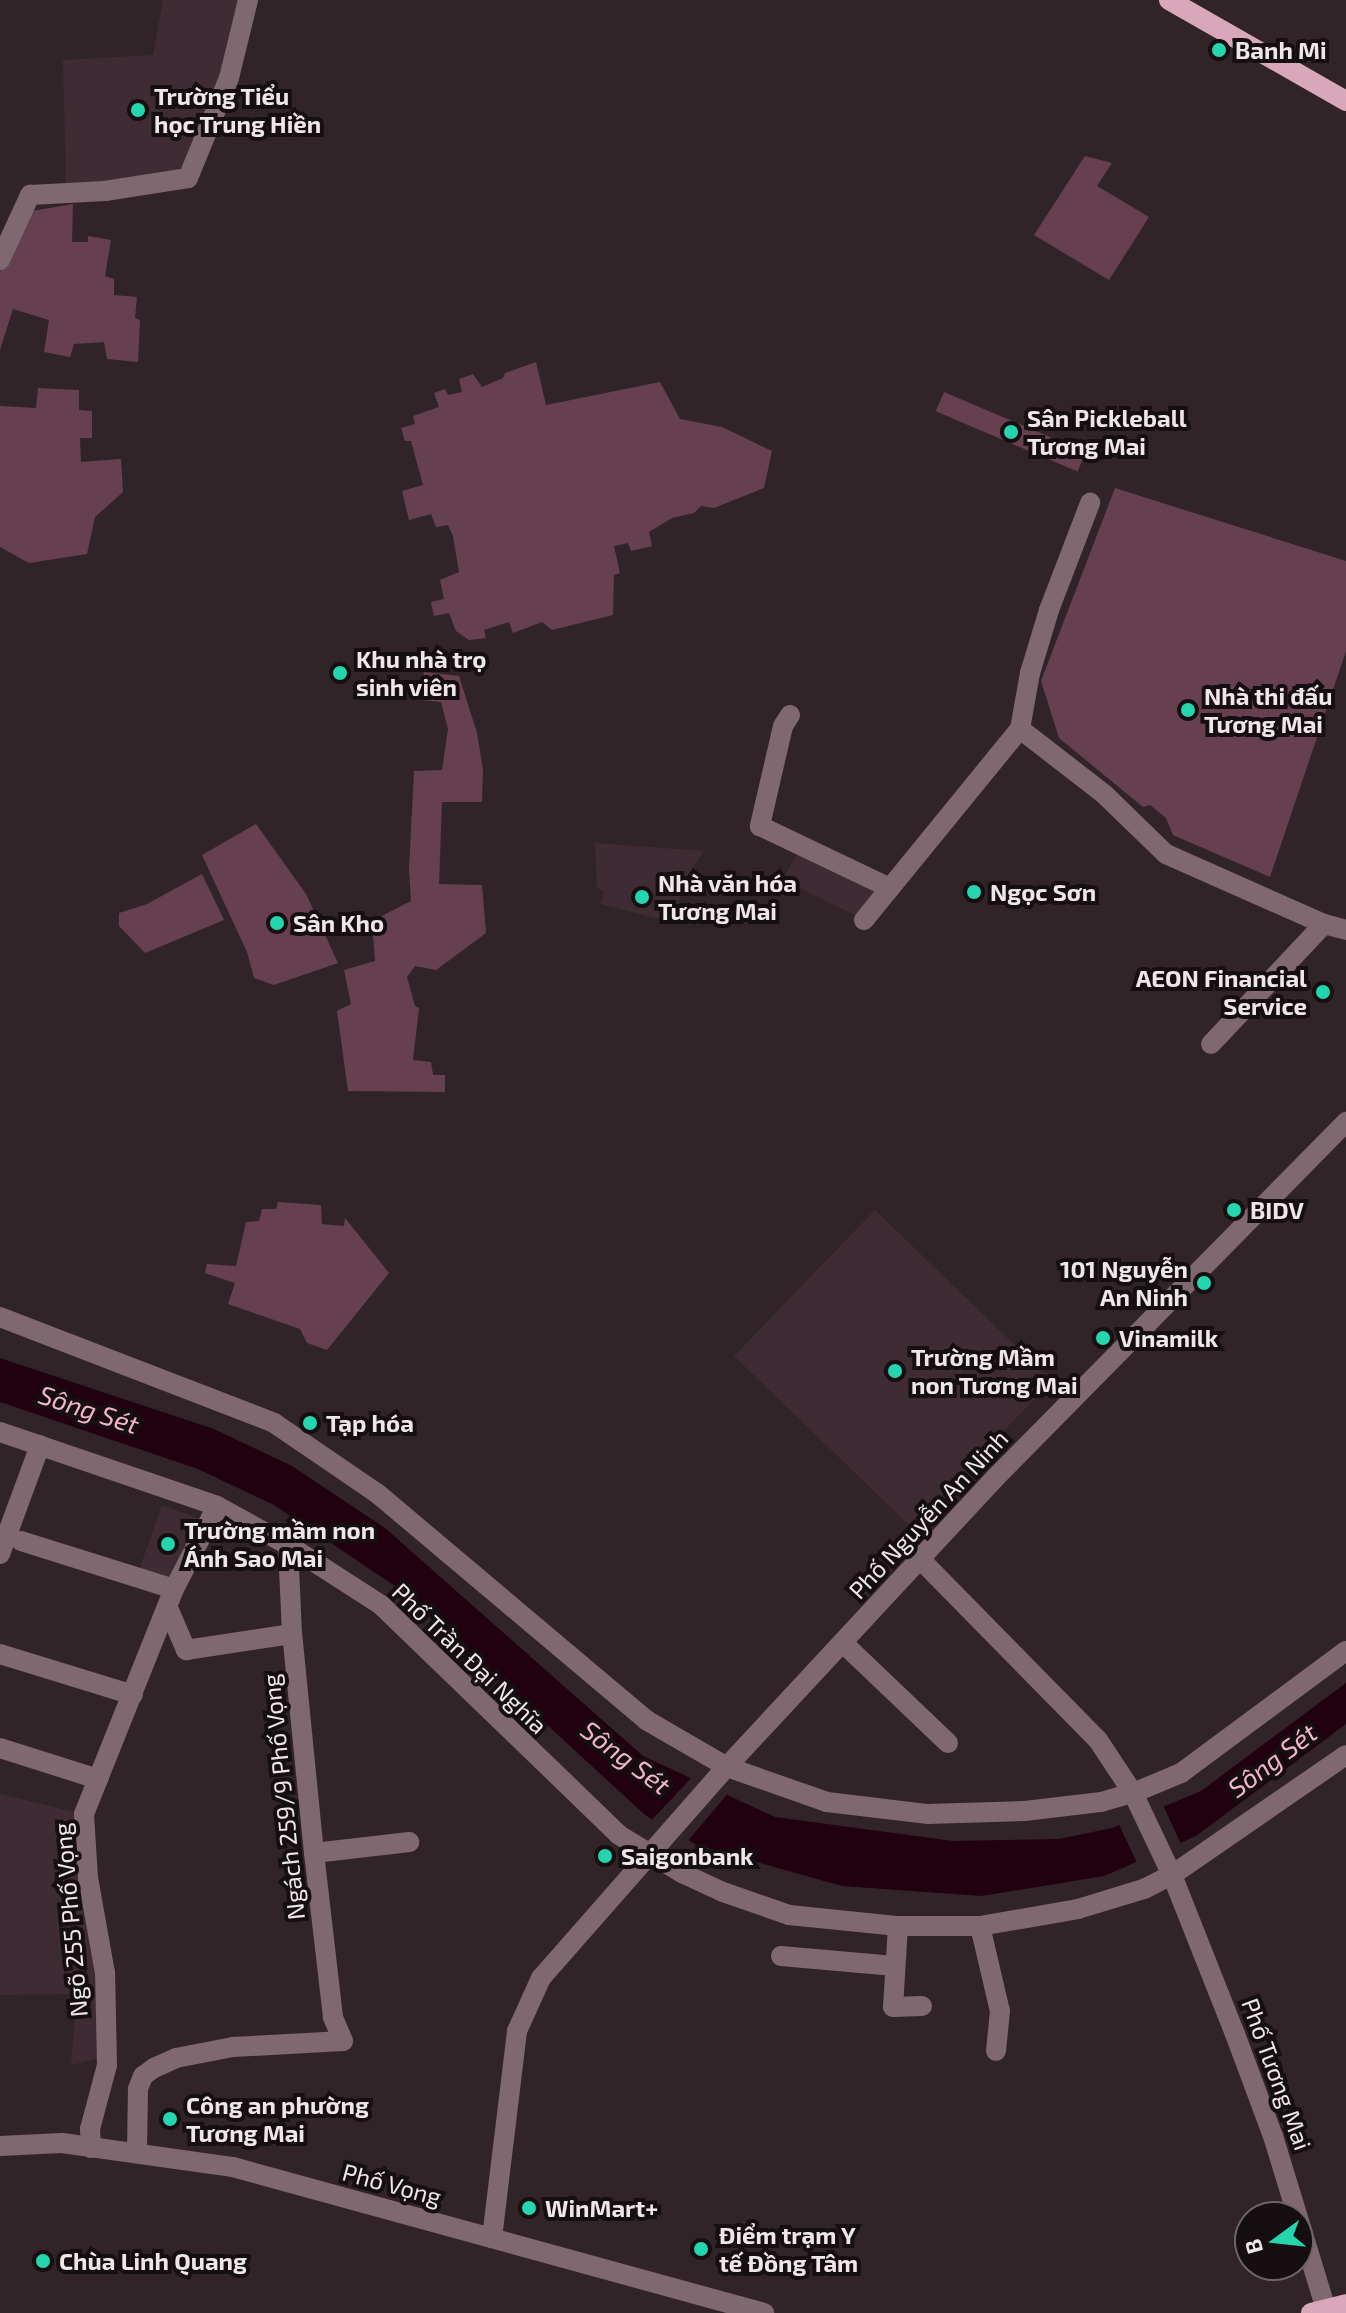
<!DOCTYPE html>
<meta charset="utf-8">
<style>
body{margin:0}
#map{position:relative;width:1346px;height:2313px;overflow:hidden;background:#312429;font-family:"Exo 2",sans-serif}
div>[style]{position:absolute}
.built>*{inset:0;background:#3f2b33;transform-origin:0 0}
.green>*{inset:0;background:#664050;transform-origin:0 0}
.water>*{inset:0;background:#21000f}
.pier>*{inset:0;background:#312429;transform-origin:0 0}
.minor>*{height:20px;margin:-10px;padding:0 10px;transform-origin:10px;border-radius:10px;background:#806871}
.major>*{height:20px;margin:-10px;padding:0 10px;transform-origin:10px;border-radius:10px;background:#d8a7ba}
.dots>*{width:22px;height:22px;translate:-50% -50%;box-sizing:border-box;border:4px solid #150f11;border-radius:50%}
span{translate:-50% -50%;white-space:nowrap;text-align:center;line-height:1.15;-webkit-text-stroke:8px #150f11;paint-order:stroke}
.poi-label{font-size:24px;color:#efe6e9;font-weight:700}
.left{translate:0 -50%;text-align:left}
.right{translate:-100% -50%;text-align:right}
.street-label{font-size:24px;color:#efe6e9}
.water-label{font-size:26px;color:#f6b4cf;font-style:italic}
.north{position:absolute;left:1234px;top:2201px;width:80px;height:80px;box-sizing:border-box;background:#150f11;border:2px solid #6c6567;border-radius:50%;rotate:255deg;font-size:22px;font-weight:700;line-height:32px;text-align:center;color:#efe6e9}
.north::after{content:'';display:block;margin:auto;width:28px;height:36px;background:#24d5ae;clip-path:polygon(50% 0,100% 100%,50% 72%,0 100%)}
</style>
<div id="map">
<div class="built">
<i style="clip-path:polygon(163px 0,238px 0,225px 78px,187px 172px,66px 188px,63px 60px,153px 55px)"></i>
<i style="clip-path:polygon(595px 843px,704px 851px,684px 882px,674px 923px,601px 904px,604px 891px,597px 888px)"></i>
<i style="clip-path:polygon(799px 849px,885px 889px,861px 918px,783px 880px)"></i>
<i style="left:875px;top:1210px;width:246px;height:203px;rotate:44deg"></i>
<i style="clip-path:polygon(162px 1505px,200px 1519px,172px 1576px,167px 1579px,139px 1570px)"></i>
<i style="clip-path:polygon(0 1794px,83px 1814px,100px 1974px,99px 2058px,71px 2065px,77px 1994px,0 1995px)"></i>
</div>
<div class="green">
<i style="clip-path:polygon(1085px 156px,1112px 163px,1097px 186px,1149px 217px,1109px 280px,1034px 235px)"></i>
<i style="clip-path:polygon(73px 204px,72px 242px,88px 242px,88px 236px,111px 240px,105px 276px,114px 279px,114px 295px,137px 297px,135px 318px,140px 320px,138px 362px,107px 359px,104px 342px,74px 344px,70px 357px,44px 352px,49px 320px,13px 309px,0 350px,0 272px,26px 212px)"></i>
<i style="clip-path:polygon(536px 362px,546px 405px,660px 382px,680px 419px,722px 427px,772px 451px,764px 488px,714px 508px,701px 506px,694px 513px,672px 518px,649px 532px,652px 546px,631px 551px,628px 543px,614px 546px,620px 573px,614px 575px,613px 615px,552px 630px,542px 622px,513px 633px,509px 622px,484px 630px,486px 638px,469px 640px,456px 631px,449px 613px,434px 616px,431px 602px,444px 599px,440px 580px,459px 572px,453px 536px,448px 525px,436px 527px,431px 514px,409px 520px,402px 491px,423px 485px,411px 441px,405px 441px,401px 428px,415px 424px,413px 416px,439px 407px,434px 393px,445px 389px,448px 395px,462px 392px,459px 379px,473px 374px,482px 387px,503px 378px,505px 373px)"></i>
<i style="clip-path:polygon(38px 388px,79px 390px,79px 410px,92px 411px,92px 438px,80px 438px,81px 462px,121px 459px,123px 492px,95px 517px,87px 554px,29px 563px,0 547px,0 406px,36px 408px)"></i>
<i style="left:944px;top:392px;width:154px;height:21px;rotate:23deg"></i>
<i style="clip-path:polygon(1115px 488px,1346px 561px,1346px 651px,1270px 877px,1173px 835px,1166px 818px,1150px 805px,1143px 807px,1059px 738px,1041px 681px)"></i>
<i style="clip-path:polygon(424px 672px,459px 676px,477px 733px,483px 770px,482px 802px,442px 802px,439px 884px,482px 885px,486px 933px,436px 970px,415px 966px,407px 977px,415px 1006px,419px 1008px,413px 1060px,431px 1062px,433px 1075px,445px 1075px,445px 1092px,348px 1091px,337px 1011px,351px 1004px,344px 970px,375px 961px,372px 921px,411px 901px,409px 869px,414px 771px,442px 770px,448px 729px,441px 702px,419px 700px)"></i>
<i style="clip-path:polygon(256px 824px,306px 894px,338px 963px,274px 985px,254px 978px,247px 952px,202px 855px)"></i>
<i style="clip-path:polygon(202px 874px,224px 920px,145px 953px,119px 926px,119px 913px,147px 904px)"></i>
<i style="clip-path:polygon(278px 1202px,321px 1205px,322px 1224px,344px 1226px,345px 1218px,389px 1273px,327px 1350px,307px 1343px,300px 1329px,228px 1304px,235px 1283px,205px 1273px,207px 1264px,236px 1266px,246px 1222px,259px 1221px,262px 1209px,276px 1209px)"></i>
</div>
<div class="water">
<i style="clip-path:polygon(0 1358px,214px 1429px,292px 1466px,385px 1528px,643px 1756px,775px 1817px,953px 1841px,1059px 1839px,1112px 1828px,1201px 1791px,1346px 1683px,1346px 1724px,1196px 1836px,1104px 1876px,982px 1896px,842px 1886px,697px 1845px,645px 1815px,401px 1590px,274px 1505px,198px 1469px,0 1402px)"></i>
</div>
<div class="pier">
<i style="clip-path:polygon(694px 1775px,730px 1791px,686px 1843px,650px 1822px)"></i>
<i style="left:1162px;top:1803px;width:47px;height:48px;rotate:65deg"></i>
</div>
<div class="minor">
<i style="left:0;top:260px;width:72px;rotate:-65.2deg"></i>
<i style="left:30px;top:195px;width:75px;rotate:-3.1deg"></i>
<i style="left:105px;top:191px;width:84px;rotate:-8.9deg"></i>
<i style="left:188px;top:178px;width:108px;rotate:-67.7deg"></i>
<i style="left:229px;top:78px;width:80px;rotate:-76.3deg"></i>
<i style="left:790px;top:715px;width:13px;rotate:122deg"></i>
<i style="left:783px;top:726px;width:103px;rotate:103deg"></i>
<i style="left:760px;top:826px;width:144px;rotate:25.5deg"></i>
<i style="left:1020px;top:729px;width:106px;rotate:37.7deg"></i>
<i style="left:1104px;top:794px;width:86px;rotate:44.1deg"></i>
<i style="left:1166px;top:854px;width:173px;rotate:23.9deg"></i>
<i style="left:1324px;top:924px;width:23px;rotate:15deg"></i>
<i style="left:864px;top:920px;width:247px;rotate:-50.8deg"></i>
<i style="left:1020px;top:729px;width:57px;rotate:-79.9deg"></i>
<i style="left:1030px;top:673px;width:66px;rotate:-73.2deg"></i>
<i style="left:1049px;top:610px;width:115px;rotate:-69deg"></i>
<i style="left:1211px;top:1044px;width:165px;rotate:-46.7deg"></i>
<i style="left:0;top:1317px;width:294px;rotate:21.1deg"></i>
<i style="left:274px;top:1423px;width:126px;rotate:34.3deg"></i>
<i style="left:378px;top:1494px;width:351px;rotate:40.1deg"></i>
<i style="left:646px;top:1720px;width:94px;rotate:30.1deg"></i>
<i style="left:727px;top:1767px;width:106px;rotate:19.3deg"></i>
<i style="left:827px;top:1802px;width:102px;rotate:6.8deg"></i>
<i style="left:928px;top:1814px;width:97px;rotate:-1.8deg"></i>
<i style="left:1025px;top:1811px;width:77px;rotate:-6.8deg"></i>
<i style="left:1101px;top:1802px;width:33px;rotate:-16deg"></i>
<i style="left:1133px;top:1793px;width:52px;rotate:-22.6deg"></i>
<i style="left:1181px;top:1773px;width:205px;rotate:-36.5deg"></i>
<i style="left:0;top:1432px;width:229px;rotate:18.8deg"></i>
<i style="left:217px;top:1506px;width:81px;rotate:28.8deg"></i>
<i style="left:288px;top:1545px;width:111px;rotate:32.8deg"></i>
<i style="left:381px;top:1605px;width:331px;rotate:44deg"></i>
<i style="left:619px;top:1835px;width:74px;rotate:31.1deg"></i>
<i style="left:682px;top:1873px;width:45px;rotate:24.9deg"></i>
<i style="left:723px;top:1892px;width:70px;rotate:19.2deg"></i>
<i style="left:789px;top:1915px;width:110px;rotate:5.8deg"></i>
<i style="left:898px;top:1926px;width:82px"></i>
<i style="left:980px;top:1926px;width:99px;rotate:-9.8deg"></i>
<i style="left:1078px;top:1909px;width:69px;rotate:-16.9deg"></i>
<i style="left:1144px;top:1889px;width:31px;rotate:-27deg"></i>
<i style="left:1172px;top:1875px;width:211px;rotate:-34.6deg"></i>
<i style="left:21px;top:1541px;width:160px;rotate:17.4deg"></i>
<i style="left:0;top:1554px;width:116px;rotate:-69.8deg"></i>
<i style="left:921px;top:1560px;width:252px;rotate:45.5deg"></i>
<i style="left:1098px;top:1740px;width:64px;rotate:56.6deg"></i>
<i style="left:1133px;top:1793px;width:91px;rotate:64.6deg"></i>
<i style="left:1172px;top:1875px;width:171px;rotate:68.4deg"></i>
<i style="left:1235px;top:2034px;width:109px;rotate:69.6deg"></i>
<i style="left:1273px;top:2136px;width:181px;rotate:73deg"></i>
<i style="left:168px;top:1608px;width:46px;rotate:66.8deg"></i>
<i style="left:186px;top:1650px;width:107px;rotate:-8.6deg"></i>
<i style="left:843px;top:1643px;width:145px;rotate:43.6deg"></i>
<i style="left:0;top:1654px;width:139px;rotate:17.1deg"></i>
<i style="left:0;top:1748px;width:103px;rotate:17.6deg"></i>
<i style="left:314px;top:1853px;width:96px;rotate:-6.6deg"></i>
<i style="left:898px;top:1926px;width:81px;rotate:93.5deg"></i>
<i style="left:893px;top:2007px;width:29px;rotate:-2deg"></i>
<i style="left:980px;top:1926px;width:87px;rotate:76.8deg"></i>
<i style="left:1000px;top:2011px;width:40px;rotate:95.7deg"></i>
<i style="left:781px;top:1956px;width:114px;rotate:5deg"></i>
<i style="left:0;top:2146px;width:62px;rotate:-2.8deg"></i>
<i style="left:62px;top:2143px;width:173px;rotate:8deg"></i>
<i style="left:233px;top:2167px;width:551px;rotate:15.37deg"></i>
<i style="left:91px;top:2148px;width:19px;rotate:-93deg"></i>
<i style="left:90px;top:2129px;width:66px;rotate:-75.1deg"></i>
<i style="left:107px;top:2065px;width:92px;rotate:-91.2deg"></i>
<i style="left:105px;top:1973px;width:97px;rotate:-100.1deg"></i>
<i style="left:88px;top:1878px;width:64px;rotate:-93.6deg"></i>
<i style="left:84px;top:1814px;width:242px;rotate:-68.2deg"></i>
<i style="left:174px;top:1589px;width:93px;rotate:-62.6deg"></i>
<i style="left:137px;top:2151px;width:62px;rotate:-89.1deg"></i>
<i style="left:138px;top:2089px;width:14px;rotate:-69deg"></i>
<i style="left:143px;top:2076px;width:14px;rotate:-36deg"></i>
<i style="left:154px;top:2068px;width:24px;rotate:-24deg"></i>
<i style="left:176px;top:2058px;width:58px;rotate:-10.9deg"></i>
<i style="left:233px;top:2047px;width:110px;rotate:-3.1deg"></i>
<i style="left:343px;top:2041px;width:26px;rotate:-113deg"></i>
<i style="left:333px;top:2017px;width:165px;rotate:-96.6deg"></i>
<i style="left:314px;top:1853px;width:220px;rotate:-95.7deg"></i>
<i style="left:292px;top:1634px;width:89px;rotate:-92.6deg"></i>
<i style="left:492px;top:2238px;width:209px;rotate:-83.1deg"></i>
<i style="left:517px;top:2031px;width:58px;rotate:-65.6deg"></i>
<i style="left:541px;top:1978px;width:271px;rotate:-48.7deg"></i>
<i style="left:720px;top:1774px;width:405px;rotate:-47.1deg"></i>
<i style="left:996px;top:1477px;width:499px;rotate:-45.4deg"></i>
</div>
<div class="major">
<i style="left:1169px;top:0;width:204px;rotate:29.7deg"></i>
<i style="left:1311px;top:2313px;width:36px;rotate:-14deg"></i>
</div>
<div class="dots">
<i style="left:1219px;top:50px;background:#24d5ae"></i>
<i style="left:138px;top:110px;background:#24d5ae"></i>
<i style="left:1011px;top:432px;background:#24d5ae"></i>
<i style="left:340px;top:673px;background:#24d5ae"></i>
<i style="left:1188px;top:710px;background:#24d5ae"></i>
<i style="left:974px;top:892px;background:#24d5ae"></i>
<i style="left:642px;top:897px;background:#24d5ae"></i>
<i style="left:277px;top:923px;background:#24d5ae"></i>
<i style="left:1323px;top:992px;background:#24d5ae"></i>
<i style="left:1234px;top:1210px;background:#24d5ae"></i>
<i style="left:1204px;top:1283px;background:#24d5ae"></i>
<i style="left:1103px;top:1338px;background:#24d5ae"></i>
<i style="left:895px;top:1371px;background:#24d5ae"></i>
<i style="left:310px;top:1423px;background:#24d5ae"></i>
<i style="left:168px;top:1544px;background:#24d5ae"></i>
<i style="left:605px;top:1856px;background:#24d5ae"></i>
<i style="left:170px;top:2119px;background:#24d5ae"></i>
<i style="left:529px;top:2208px;background:#24d5ae"></i>
<i style="left:701px;top:2249px;background:#24d5ae"></i>
<i style="left:43px;top:2261px;background:#24d5ae"></i>
</div>
<div class="poi-label">
<span class="left" style="left:1235px;top:50px">Banh Mi</span>
<span class="left" style="left:154px;top:110px">Trường Tiểu<br>học Trung Hiền</span>
<span class="left" style="left:1027px;top:432px">Sân Pickleball<br>Tương Mai</span>
<span class="left" style="left:356px;top:673px">Khu nhà trọ<br>sinh viên</span>
<span class="left" style="left:1204px;top:710px">Nhà thi đấu<br>Tương Mai</span>
<span class="left" style="left:658px;top:897px">Nhà văn hóa<br>Tương Mai</span>
<span class="left" style="left:990px;top:892px">Ngọc Sơn</span>
<span class="left" style="left:293px;top:923px">Sân Kho</span>
<span class="right" style="left:1307px;top:992px">AEON Financial<br>Service</span>
<span class="left" style="left:1250px;top:1210px">BIDV</span>
<span class="right" style="left:1188px;top:1283px">101 Nguyễn<br>An Ninh</span>
<span class="left" style="left:1119px;top:1338px">Vinamilk</span>
<span class="left" style="left:911px;top:1371px">Trường Mầm<br>non Tương Mai</span>
<span class="left" style="left:326px;top:1423px">Tạp hóa</span>
<span class="left" style="left:184px;top:1544px">Trường mầm non<br>Ánh Sao Mai</span>
<span class="left" style="left:621px;top:1856px">Saigonbank</span>
<span class="left" style="left:186px;top:2119px">Công an phường<br>Tương Mai</span>
<span class="left" style="left:545px;top:2208px">WinMart+</span>
<span class="left" style="left:719px;top:2249px">Điểm trạm Y<br>tế Đồng Tâm</span>
<span class="left" style="left:59px;top:2261px">Chùa Linh Quang</span>
</div>
<div class="street-label">
<span style="left:928px;top:1514px;rotate:-47deg">Phố Nguyễn An Ninh</span>
<span style="left:470px;top:1658px;rotate:44deg">Phố Trần Đại Nghĩa</span>
<span style="left:283px;top:1797px;rotate:-96deg">Ngách 259/9 Phố Vọng</span>
<span style="left:70px;top:1920px;rotate:-95deg">Ngõ 255 Phố Vọng</span>
<span style="left:1277px;top:2074px;rotate:70deg">Phố Tương Mai</span>
<span style="left:392px;top:2184px;rotate:15deg">Phố Vọng</span>
</div>
<div class="water-label">
<span style="left:89px;top:1409px;rotate:18deg">Sông Sét</span>
<span style="left:626px;top:1757px;rotate:37deg">Sông Sét</span>
<span style="left:1272px;top:1760px;rotate:-37deg">Sông Sét</span>
</div>
<div class="north">B</div>
</div>
